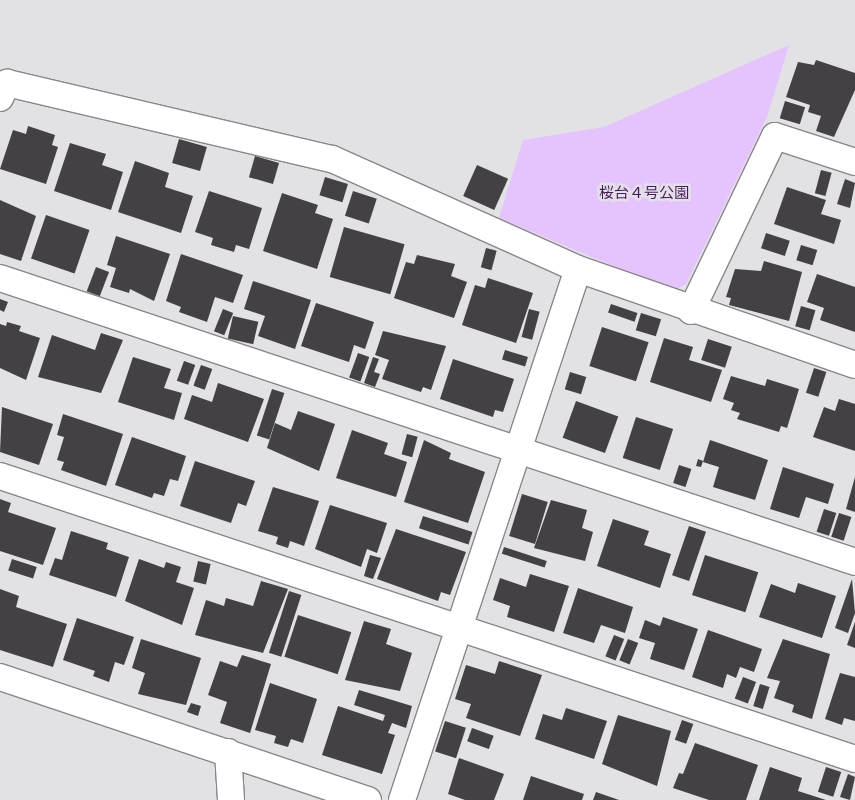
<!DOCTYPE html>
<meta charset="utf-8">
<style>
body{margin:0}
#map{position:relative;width:855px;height:800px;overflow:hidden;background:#e2e1e4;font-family:"Fira Sans","Noto Sans JP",sans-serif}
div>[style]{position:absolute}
.green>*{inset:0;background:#e5c3fe}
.building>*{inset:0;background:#434144;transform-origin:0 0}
.roads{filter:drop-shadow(1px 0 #888789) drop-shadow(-1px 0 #888789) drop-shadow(0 1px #888789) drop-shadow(0 -1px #888789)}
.street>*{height:26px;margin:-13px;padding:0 13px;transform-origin:13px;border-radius:13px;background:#fff}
span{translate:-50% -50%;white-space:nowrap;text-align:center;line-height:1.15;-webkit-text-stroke:5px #e2e1e4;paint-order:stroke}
.park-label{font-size:15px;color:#4b1967}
</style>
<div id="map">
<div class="green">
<i style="clip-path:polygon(789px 45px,767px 117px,686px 284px,673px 291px,499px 218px,523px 140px,604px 127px)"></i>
</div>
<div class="building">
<i style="clip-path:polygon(816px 60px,855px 73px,855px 90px,834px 137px,816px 131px,821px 116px,808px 112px,810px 105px,786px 97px,798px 62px,814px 65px)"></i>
<i style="left:785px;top:101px;width:21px;height:18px;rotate:17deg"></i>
<i style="clip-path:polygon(28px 126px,55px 135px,52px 145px,58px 147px,46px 184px,0 169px,13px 130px,26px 134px)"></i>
<i style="left:179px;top:139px;width:29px;height:25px;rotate:16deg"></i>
<i style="clip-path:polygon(70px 143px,106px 154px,102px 165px,123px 172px,111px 210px,54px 191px)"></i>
<i style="left:255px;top:156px;width:25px;height:22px;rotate:16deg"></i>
<i style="clip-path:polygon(135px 161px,169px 173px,165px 187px,193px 196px,181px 233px,118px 212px)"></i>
<i style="left:477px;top:165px;width:34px;height:34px;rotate:24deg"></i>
<i style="left:821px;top:170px;width:11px;height:24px;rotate:15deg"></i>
<i style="left:325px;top:177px;width:24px;height:19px;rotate:17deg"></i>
<i style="clip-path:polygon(845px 179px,855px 183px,850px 208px,837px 204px)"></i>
<i style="clip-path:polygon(787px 187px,826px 200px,821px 214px,841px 220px,834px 244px,774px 224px)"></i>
<i style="clip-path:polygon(209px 191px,262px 208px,249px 249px,236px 245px,234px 252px,211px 245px,213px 238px,195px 232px)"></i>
<i style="left:353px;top:191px;width:25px;height:26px;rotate:18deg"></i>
<i style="clip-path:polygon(282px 193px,318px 205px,315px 213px,333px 219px,317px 269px,263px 251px)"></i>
<i style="clip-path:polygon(0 200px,36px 216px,21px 261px,0 254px)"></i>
<i style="left:46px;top:215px;width:46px;height:46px;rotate:19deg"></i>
<i style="left:344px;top:227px;width:63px;height:52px;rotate:16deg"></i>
<i style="left:766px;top:233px;width:25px;height:16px;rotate:18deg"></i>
<i style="clip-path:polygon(116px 236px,170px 254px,154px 301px,130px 289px,129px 293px,110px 287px,116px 268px,107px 265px)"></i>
<i style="left:801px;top:245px;width:17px;height:16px;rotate:17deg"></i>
<i style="left:486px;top:248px;width:11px;height:20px;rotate:15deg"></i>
<i style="clip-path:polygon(181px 254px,243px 275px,233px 303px,215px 297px,207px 322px,179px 312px,181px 307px,166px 301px)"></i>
<i style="clip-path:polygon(417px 255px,455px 264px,451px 276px,467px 282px,454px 318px,394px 298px,406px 262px,414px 264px)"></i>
<i style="clip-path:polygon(764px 261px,802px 272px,789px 321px,729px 305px,731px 298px,726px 297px,735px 269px,761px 271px)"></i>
<i style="left:96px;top:267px;width:14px;height:26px;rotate:21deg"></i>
<i style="clip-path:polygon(817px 274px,855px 287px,855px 332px,820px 320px,824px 308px,807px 302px)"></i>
<i style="clip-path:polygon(488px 278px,533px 293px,516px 343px,462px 325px,475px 285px,485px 288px)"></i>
<i style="clip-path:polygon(253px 281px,311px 300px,295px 349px,258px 336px,265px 316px,244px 309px)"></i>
<i style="clip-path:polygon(0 299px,8px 302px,4px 312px,0 310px)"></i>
<i style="clip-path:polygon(316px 303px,374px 322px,365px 349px,354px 345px,349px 362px,301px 346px)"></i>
<i style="left:611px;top:304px;width:28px;height:9px;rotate:19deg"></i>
<i style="left:801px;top:306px;width:15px;height:21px;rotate:16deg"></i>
<i style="left:223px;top:309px;width:11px;height:24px;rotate:22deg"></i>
<i style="left:529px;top:309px;width:11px;height:29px;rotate:15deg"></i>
<i style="left:641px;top:313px;width:21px;height:18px;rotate:17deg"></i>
<i style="left:233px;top:316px;width:26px;height:23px;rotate:13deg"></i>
<i style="clip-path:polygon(7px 322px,21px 326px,19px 331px,40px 338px,26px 380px,0 368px,0 324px,6px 326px)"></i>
<i style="left:602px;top:327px;width:49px;height:41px;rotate:18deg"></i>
<i style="clip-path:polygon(383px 331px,446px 346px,431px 390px,423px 387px,421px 392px,382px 379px,389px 360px,375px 355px)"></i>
<i style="clip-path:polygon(101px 333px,123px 340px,101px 393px,38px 377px,52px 335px,95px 350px)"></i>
<i style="clip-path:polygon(664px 338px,693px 347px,689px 360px,722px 370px,711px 402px,650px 382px)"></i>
<i style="left:708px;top:339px;width:25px;height:22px;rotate:18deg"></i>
<i style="left:505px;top:350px;width:24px;height:10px;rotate:17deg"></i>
<i style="left:358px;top:353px;width:12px;height:26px;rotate:20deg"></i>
<i style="clip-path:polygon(133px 357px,171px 369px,164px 388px,182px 393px,174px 420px,118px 402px)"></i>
<i style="clip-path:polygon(373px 357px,379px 359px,374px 372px,380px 374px,375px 387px,364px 383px)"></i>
<i style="clip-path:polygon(453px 359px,514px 379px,503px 412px,495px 410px,493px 417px,440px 399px)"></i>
<i style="left:184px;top:361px;width:12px;height:21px;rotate:20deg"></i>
<i style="left:201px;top:365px;width:12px;height:22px;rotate:20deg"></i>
<i style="left:814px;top:368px;width:13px;height:26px;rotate:18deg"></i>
<i style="left:570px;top:372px;width:17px;height:18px;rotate:17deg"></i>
<i style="clip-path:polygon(731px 376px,765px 386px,767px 379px,799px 389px,787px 428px,781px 426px,779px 432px,737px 419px,740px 413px,731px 410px,734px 403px,723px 399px)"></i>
<i style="clip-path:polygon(218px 383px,264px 399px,248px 442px,184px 419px,192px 395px,212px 402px)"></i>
<i style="left:272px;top:389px;width:13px;height:49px;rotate:18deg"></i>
<i style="clip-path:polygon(839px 399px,855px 404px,855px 451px,813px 437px,824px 407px,835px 411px)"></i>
<i style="left:576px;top:401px;width:45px;height:39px;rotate:20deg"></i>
<i style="clip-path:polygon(2px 407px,53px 424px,39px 465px,0 452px)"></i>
<i style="clip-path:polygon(298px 411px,335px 424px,319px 471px,267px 448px,275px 423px,291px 430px)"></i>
<i style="clip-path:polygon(63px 414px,123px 434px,106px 486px,61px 470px,64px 462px,57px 460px,64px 437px,57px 435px)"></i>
<i style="left:636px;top:417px;width:39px;height:43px;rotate:18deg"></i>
<i style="clip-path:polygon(352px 430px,388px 443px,384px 454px,407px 462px,396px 497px,336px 478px)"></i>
<i style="left:407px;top:434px;width:11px;height:21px;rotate:15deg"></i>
<i style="clip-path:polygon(132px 437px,186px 456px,178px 481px,170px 479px,164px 496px,154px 493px,152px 498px,115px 485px)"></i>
<i style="clip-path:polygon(424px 440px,451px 453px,449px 459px,485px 472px,468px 523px,404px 502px)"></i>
<i style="clip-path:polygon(710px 440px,768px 460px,755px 500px,713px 487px,719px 467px,703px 462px)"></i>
<i style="clip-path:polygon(698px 459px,703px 461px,701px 467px,696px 466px)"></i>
<i style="clip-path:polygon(195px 461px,255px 481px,246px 506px,238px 503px,231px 523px,180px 506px)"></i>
<i style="left:679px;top:465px;width:13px;height:19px;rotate:18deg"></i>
<i style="clip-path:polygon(783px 467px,834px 484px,828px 504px,806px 497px,799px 518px,770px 509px)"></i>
<i style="clip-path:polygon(855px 477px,855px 512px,846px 509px)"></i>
<i style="clip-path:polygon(273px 487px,319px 501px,304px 546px,290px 541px,288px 548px,276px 544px,278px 537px,258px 531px)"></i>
<i style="left:522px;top:494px;width:27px;height:44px;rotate:17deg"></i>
<i style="clip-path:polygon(0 499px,11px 503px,8px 512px,56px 528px,43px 565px,0 551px)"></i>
<i style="clip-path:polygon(551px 500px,587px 510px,582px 528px,593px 532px,585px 561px,534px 548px)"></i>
<i style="clip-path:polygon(330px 505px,387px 523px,377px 553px,367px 549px,361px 567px,315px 549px)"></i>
<i style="left:824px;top:509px;width:13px;height:24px;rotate:18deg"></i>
<i style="left:839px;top:513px;width:13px;height:25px;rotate:18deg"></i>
<i style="left:423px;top:516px;width:52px;height:13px;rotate:18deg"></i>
<i style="clip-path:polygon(613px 519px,649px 531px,644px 545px,671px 554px,660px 588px,597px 566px)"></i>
<i style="left:689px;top:526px;width:18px;height:52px;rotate:19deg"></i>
<i style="clip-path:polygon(396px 529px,466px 552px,450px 595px,441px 592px,438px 601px,377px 579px)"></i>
<i style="clip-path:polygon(71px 531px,108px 543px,106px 549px,129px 557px,116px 597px,49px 575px,55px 558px,62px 560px)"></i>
<i style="left:504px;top:547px;width:45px;height:7px;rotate:18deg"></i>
<i style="clip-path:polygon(370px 555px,381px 558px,373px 579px,364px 576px)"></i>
<i style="left:705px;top:555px;width:56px;height:42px;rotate:18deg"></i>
<i style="left:12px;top:559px;width:26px;height:12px;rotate:18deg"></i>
<i style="clip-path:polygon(139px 559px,164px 568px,166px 562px,181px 567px,176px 582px,194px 588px,182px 625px,125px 601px)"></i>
<i style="left:198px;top:561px;width:13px;height:21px;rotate:13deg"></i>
<i style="clip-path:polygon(530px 574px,569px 586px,554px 632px,507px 617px,510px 606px,493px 600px,500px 578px,526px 587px)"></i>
<i style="clip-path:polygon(852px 579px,855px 613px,848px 633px,835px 628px)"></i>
<i style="clip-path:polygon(261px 581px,288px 589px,263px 653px,195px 635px,206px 600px,224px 606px,226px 598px,253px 606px)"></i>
<i style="clip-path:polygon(798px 583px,836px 596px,822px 638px,759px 617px,771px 584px,795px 593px)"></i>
<i style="clip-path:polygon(578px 588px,633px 607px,625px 633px,601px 625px,594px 643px,563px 633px)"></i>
<i style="clip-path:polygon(0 589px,19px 596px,16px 607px,67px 624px,53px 667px,0 650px)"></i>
<i style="left:289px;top:591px;width:13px;height:65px;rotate:18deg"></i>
<i style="left:298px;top:615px;width:56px;height:44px;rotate:18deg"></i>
<i style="clip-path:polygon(663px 617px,698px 629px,684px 670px,650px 659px,655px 643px,639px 638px,645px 620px,660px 626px)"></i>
<i style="clip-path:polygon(77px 618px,134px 637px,124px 665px,115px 662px,109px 682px,93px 676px,95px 671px,63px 660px)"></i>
<i style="clip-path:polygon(364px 621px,391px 629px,386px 644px,412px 653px,400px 691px,345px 680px)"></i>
<i style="clip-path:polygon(855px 622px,855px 648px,847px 645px)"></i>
<i style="clip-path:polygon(708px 630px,762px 649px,754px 672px,740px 667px,736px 678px,727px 674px,723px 688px,692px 677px)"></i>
<i style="left:614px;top:635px;width:11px;height:23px;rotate:22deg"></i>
<i style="clip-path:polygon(141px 639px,201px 658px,186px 705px,138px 694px,145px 673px,132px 668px)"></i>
<i style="left:628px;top:639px;width:11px;height:23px;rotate:22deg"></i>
<i style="clip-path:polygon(783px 639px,830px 654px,812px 719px,792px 712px,794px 705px,774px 698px,780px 681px,767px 678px)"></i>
<i style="clip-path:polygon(242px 655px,271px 664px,250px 733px,220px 723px,227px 702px,208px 695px,220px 661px,237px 667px)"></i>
<i style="clip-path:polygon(499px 661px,542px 675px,520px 736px,466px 718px,471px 704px,455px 699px,466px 665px,495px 674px)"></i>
<i style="clip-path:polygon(840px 673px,855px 677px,855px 721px,844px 718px,842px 725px,825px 719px)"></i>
<i style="left:743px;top:677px;width:14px;height:23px;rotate:21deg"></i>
<i style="clip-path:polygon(270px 683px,317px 699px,303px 743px,291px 739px,288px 747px,274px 743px,276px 736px,255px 730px)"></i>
<i style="left:760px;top:684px;width:10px;height:23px;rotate:17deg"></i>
<i style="clip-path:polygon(359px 690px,412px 706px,406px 728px,392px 723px,388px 733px,395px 735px,382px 774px,322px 755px,338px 706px,383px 721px,385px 715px,354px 705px)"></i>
<i style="clip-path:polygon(191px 703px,201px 706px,198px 716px,187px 712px)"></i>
<i style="clip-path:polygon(566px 708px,607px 721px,594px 759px,535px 739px,543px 714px,562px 720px)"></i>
<i style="clip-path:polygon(618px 715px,671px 731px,657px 786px,602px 764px)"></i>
<i style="left:682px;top:720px;width:12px;height:21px;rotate:20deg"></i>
<i style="left:445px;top:721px;width:22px;height:32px;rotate:18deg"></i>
<i style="left:472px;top:728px;width:23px;height:14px;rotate:20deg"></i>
<i style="clip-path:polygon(695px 743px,758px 765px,746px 800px,709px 800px,673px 788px,679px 773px,683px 774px)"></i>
<i style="clip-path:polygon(459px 758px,504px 774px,494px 800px,465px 800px,448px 794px)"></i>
<i style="clip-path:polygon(770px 767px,802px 778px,798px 791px,826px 800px,759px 800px)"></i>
<i style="left:826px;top:767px;width:16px;height:26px;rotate:18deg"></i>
<i style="clip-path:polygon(848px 774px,855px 777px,850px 800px,840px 797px)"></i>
<i style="clip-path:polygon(531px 776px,584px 794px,582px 800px,523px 800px)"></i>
<i style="clip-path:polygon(596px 792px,619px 800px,593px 800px)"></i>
</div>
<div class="roads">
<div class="street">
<i style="left:0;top:98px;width:17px;rotate:-65deg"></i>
<i style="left:7px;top:83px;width:334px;rotate:13.2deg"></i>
<i style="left:332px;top:159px;width:269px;rotate:24.1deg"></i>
<i style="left:578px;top:269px;width:293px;rotate:19.1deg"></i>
<i style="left:0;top:278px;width:901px;rotate:18.37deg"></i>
<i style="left:691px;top:311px;width:194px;rotate:-64.4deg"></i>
<i style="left:775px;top:136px;width:84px;rotate:18deg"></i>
<i style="left:0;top:476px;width:901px;rotate:18.31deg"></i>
<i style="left:0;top:677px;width:388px;rotate:18.5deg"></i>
<i style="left:228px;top:752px;width:48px;rotate:86.4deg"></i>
<i style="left:402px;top:800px;width:559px;rotate:-71.66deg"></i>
</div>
</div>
<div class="park-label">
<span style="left:644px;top:194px">桜台４号公園</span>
</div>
</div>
